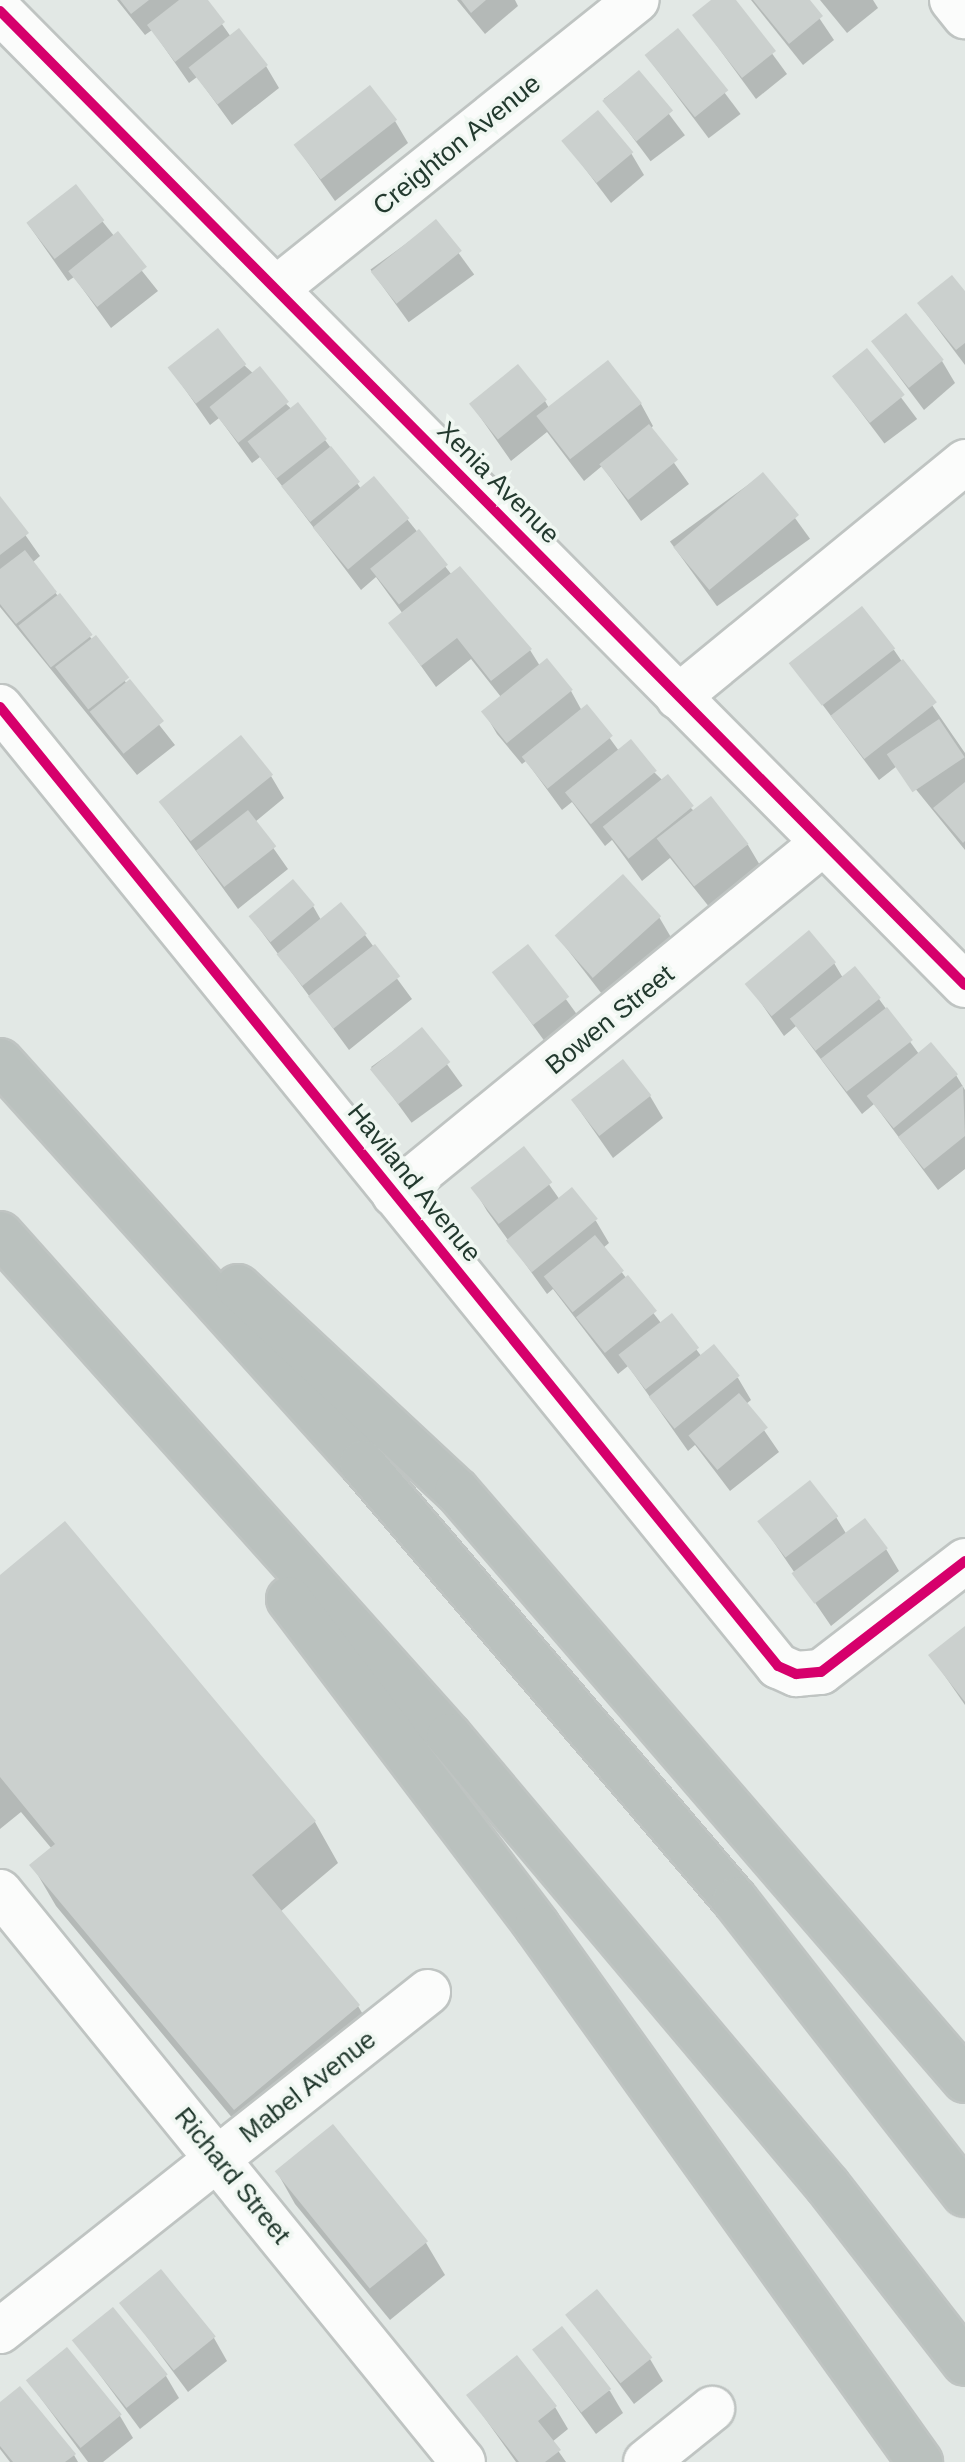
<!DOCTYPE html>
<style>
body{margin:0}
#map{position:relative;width:965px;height:2462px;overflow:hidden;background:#e2e8e5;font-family:Helvetica,sans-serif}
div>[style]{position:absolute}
.shadow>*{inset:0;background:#0003;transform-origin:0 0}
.building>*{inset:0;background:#cbd0ce;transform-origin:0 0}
.roads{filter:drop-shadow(2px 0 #bfc4c2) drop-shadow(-2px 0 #bfc4c2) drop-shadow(0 2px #bfc4c2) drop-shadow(0 -2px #bfc4c2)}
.minor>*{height:44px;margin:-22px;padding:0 22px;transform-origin:22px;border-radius:22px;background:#fbfcfb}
.highway>*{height:44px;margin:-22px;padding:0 22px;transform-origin:22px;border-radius:22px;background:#bac1be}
.cycleway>*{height:10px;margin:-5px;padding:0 5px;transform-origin:5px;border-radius:5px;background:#d6006c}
span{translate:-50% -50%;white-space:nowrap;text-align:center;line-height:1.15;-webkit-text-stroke:7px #f0f7f2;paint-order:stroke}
.street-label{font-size:26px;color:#22392e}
</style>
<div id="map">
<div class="shadow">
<i style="clip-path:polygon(117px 0,205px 0,231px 37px,266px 66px,279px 88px,232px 125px,197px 77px,189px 83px,152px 30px,145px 35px)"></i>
<i style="clip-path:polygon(457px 0,515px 0,518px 6px,485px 34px)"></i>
<i style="clip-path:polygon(714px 0,733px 0,787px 74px,756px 99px,695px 16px)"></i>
<i style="clip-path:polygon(751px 0,807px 0,834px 40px,803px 65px)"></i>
<i style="clip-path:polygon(820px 0,873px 0,878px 8px,847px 33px)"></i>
<i style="left:678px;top:31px;width:104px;height:40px;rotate:53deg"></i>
<i style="left:638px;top:73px;width:78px;height:43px;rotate:53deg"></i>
<i style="clip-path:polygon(395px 121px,408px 143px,335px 201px,296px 146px)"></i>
<i style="clip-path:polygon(564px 141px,631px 153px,644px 175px,611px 203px)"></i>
<i style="clip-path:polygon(75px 187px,158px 291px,111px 328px,74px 277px,68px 281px,28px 224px)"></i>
<i style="left:436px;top:222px;width:65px;height:81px;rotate:54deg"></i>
<i style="clip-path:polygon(965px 294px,965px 365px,919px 304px)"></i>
<i style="clip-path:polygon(873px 342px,942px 361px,955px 383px,924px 410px)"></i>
<i style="left:866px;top:351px;width:85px;height:41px;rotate:53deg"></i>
<i style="clip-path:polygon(244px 365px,325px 440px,362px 490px,407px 519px,452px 575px,530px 650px,540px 666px,571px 691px,582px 711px,587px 707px,619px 751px,655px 773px,695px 812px,748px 845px,761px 867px,710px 908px,670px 858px,642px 881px,612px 840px,605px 846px,572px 802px,562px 810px,526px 761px,522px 764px,497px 734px,484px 712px,501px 697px,471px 659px,436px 687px,391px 624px,403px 614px,376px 577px,361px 590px,260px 457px,252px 463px,219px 418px,210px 425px,170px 368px)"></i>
<i style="clip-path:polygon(545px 401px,549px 408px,641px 404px,653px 426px,650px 429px,689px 484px,641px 521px,602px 466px,584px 481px,547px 432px,511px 461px,471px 404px)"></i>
<i style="left:763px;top:474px;width:80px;height:115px;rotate:54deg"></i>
<i style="clip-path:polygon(0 499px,40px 556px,32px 563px,175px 745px,137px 775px,0 607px)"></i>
<i style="clip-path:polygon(894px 650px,965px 753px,965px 850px,897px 766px,879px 780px,792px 664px)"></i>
<i style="clip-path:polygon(271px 776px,284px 798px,255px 822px,288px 869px,238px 909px,161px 803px)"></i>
<i style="clip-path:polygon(313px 906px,321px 920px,365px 935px,412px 999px,349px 1050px,250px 916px)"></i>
<i style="clip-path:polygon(659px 917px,672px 939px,605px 998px,557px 936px)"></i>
<i style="left:528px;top:947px;width:91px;height:42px;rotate:54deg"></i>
<i style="clip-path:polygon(834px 963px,843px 978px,879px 999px,919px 1054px,956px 1075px,965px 1090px,965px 1169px,938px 1190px,874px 1104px,862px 1114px,796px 1026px,784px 1036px,747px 983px)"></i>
<i style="left:422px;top:1030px;width:69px;height:63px;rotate:54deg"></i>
<i style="clip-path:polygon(650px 1096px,663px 1118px,613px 1158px,573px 1101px)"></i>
<i style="clip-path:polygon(524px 1149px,560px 1200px,596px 1221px,609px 1243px,603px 1248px,661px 1323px,671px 1316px,702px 1357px,738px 1378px,751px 1400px,746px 1404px,779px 1452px,730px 1491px,695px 1445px,688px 1451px,628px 1366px,618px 1374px,553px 1289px,547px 1294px,487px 1211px,474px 1189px)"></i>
<i style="clip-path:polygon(836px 1517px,847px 1535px,886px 1549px,899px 1571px,831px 1626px,760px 1522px)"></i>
<i style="clip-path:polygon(65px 1524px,315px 1822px,338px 1863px,280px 1912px,358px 2006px,382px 2047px,259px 2150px,56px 1906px,32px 1865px,52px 1849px,21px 1812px,0 1829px,0 1578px)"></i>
<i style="clip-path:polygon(965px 1628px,965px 1705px,931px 1656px)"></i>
<i style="clip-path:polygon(333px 2126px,426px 2243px,445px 2275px,390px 2320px,295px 2204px,277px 2172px)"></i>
<i style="clip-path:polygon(122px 2303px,214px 2338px,227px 2361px,188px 2392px)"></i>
<i style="clip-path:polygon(567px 2314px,650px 2359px,663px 2381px,634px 2404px)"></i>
<i style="clip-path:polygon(74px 2340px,166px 2376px,179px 2398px,140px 2429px)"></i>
<i style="clip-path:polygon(535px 2351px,610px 2391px,623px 2413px,596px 2434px)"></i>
<i style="clip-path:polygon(28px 2381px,120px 2416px,133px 2438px,103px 2462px,88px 2462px)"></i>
<i style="clip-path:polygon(469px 2396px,555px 2407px,568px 2429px,552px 2442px,566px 2462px,516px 2462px)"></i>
<i style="clip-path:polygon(0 2405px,74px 2455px,78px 2462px,10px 2462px,0 2449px)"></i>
</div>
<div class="building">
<i style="clip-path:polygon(120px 0,149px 0,131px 14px)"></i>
<i style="clip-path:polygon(179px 0,208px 0,225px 22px,175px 62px,147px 25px)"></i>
<i style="clip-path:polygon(461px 0,486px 0,471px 13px)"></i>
<i style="clip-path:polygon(711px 0,736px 0,776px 51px,742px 78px,692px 15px)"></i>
<i style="clip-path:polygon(753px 0,810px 0,823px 16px,789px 44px)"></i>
<i style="left:239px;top:28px;width:47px;height:64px;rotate:52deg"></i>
<i style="left:678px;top:28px;width:80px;height:43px;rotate:51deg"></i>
<i style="left:639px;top:70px;width:53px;height:48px;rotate:50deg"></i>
<i style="left:370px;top:85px;width:44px;height:97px;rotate:52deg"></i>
<i style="left:598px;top:110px;width:55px;height:48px;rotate:50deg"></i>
<i style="left:76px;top:184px;width:46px;height:63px;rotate:52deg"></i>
<i style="left:436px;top:219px;width:41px;height:84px;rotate:51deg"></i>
<i style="left:118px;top:231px;width:46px;height:64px;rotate:51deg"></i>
<i style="clip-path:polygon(952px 275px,965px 291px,965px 343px,956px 350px,917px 303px)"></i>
<i style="left:906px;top:313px;width:60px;height:45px;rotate:51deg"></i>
<i style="left:218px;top:328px;width:46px;height:64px;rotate:52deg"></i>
<i style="left:867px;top:348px;width:60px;height:45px;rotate:51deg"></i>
<i style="left:608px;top:360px;width:55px;height:91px;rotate:52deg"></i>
<i style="left:518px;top:364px;width:46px;height:63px;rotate:51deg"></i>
<i style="left:260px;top:366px;width:46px;height:65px;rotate:51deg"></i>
<i style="left:298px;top:402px;width:47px;height:64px;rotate:52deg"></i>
<i style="left:649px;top:424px;width:46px;height:64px;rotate:51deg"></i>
<i style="left:331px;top:446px;width:46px;height:64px;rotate:51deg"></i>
<i style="left:763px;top:472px;width:56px;height:117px;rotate:50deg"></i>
<i style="left:374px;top:476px;width:55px;height:80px;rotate:50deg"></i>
<i style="clip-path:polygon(0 496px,29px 533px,0 555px)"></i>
<i style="left:419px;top:529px;width:46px;height:63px;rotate:51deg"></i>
<i style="clip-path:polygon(25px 550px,57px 592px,16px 624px,0 604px,0 569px)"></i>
<i style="clip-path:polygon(460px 566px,532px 649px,491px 681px,457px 638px,421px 666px,388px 623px)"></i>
<i style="left:60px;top:593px;width:53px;height:53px;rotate:52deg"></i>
<i style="left:862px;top:606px;width:54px;height:93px;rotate:52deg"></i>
<i style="left:96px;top:635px;width:54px;height:52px;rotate:52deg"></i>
<i style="left:547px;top:658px;width:41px;height:85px;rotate:51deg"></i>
<i style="left:903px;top:659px;width:55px;height:92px;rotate:52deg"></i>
<i style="left:130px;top:679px;width:54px;height:52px;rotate:51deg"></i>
<i style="left:587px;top:704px;width:41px;height:84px;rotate:51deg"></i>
<i style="left:939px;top:719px;width:46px;height:63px;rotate:56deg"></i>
<i style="left:241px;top:735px;width:51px;height:106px;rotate:51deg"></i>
<i style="left:631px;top:739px;width:41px;height:85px;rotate:51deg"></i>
<i style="left:668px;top:774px;width:41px;height:84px;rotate:51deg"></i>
<i style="clip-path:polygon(965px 782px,965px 841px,963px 843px,933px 808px)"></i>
<i style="left:711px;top:796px;width:61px;height:69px;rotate:52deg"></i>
<i style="left:248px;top:810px;width:46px;height:66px;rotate:52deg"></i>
<i style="left:623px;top:874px;width:57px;height:92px;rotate:48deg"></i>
<i style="left:293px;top:879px;width:34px;height:58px;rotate:50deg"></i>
<i style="left:341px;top:902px;width:41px;height:83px;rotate:51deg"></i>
<i style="left:809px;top:930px;width:42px;height:84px;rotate:50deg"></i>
<i style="left:375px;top:944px;width:41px;height:85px;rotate:52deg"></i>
<i style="left:528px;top:944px;width:67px;height:46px;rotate:52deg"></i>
<i style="left:855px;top:966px;width:41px;height:84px;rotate:51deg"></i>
<i style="left:887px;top:1007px;width:42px;height:84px;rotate:52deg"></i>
<i style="left:422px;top:1027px;width:45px;height:67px;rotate:51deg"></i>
<i style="left:931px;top:1042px;width:42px;height:84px;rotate:50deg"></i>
<i style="left:623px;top:1059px;width:46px;height:66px;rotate:52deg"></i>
<i style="clip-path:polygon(963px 1085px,965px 1136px,924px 1169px,898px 1137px)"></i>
<i style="left:524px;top:1146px;width:46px;height:68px;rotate:52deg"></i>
<i style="left:572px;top:1187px;width:41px;height:85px;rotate:51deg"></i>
<i style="left:595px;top:1235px;width:46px;height:66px;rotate:51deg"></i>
<i style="left:628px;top:1275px;width:46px;height:67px;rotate:51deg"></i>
<i style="left:672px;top:1313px;width:44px;height:68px;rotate:52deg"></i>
<i style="left:714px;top:1344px;width:41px;height:84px;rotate:51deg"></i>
<i style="left:739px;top:1393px;width:45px;height:66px;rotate:50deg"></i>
<i style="left:810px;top:1480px;width:46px;height:67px;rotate:52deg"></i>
<i style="left:865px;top:1518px;width:38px;height:92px;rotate:53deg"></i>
<i style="clip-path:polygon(65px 1521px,316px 1821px,252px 1875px,360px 2005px,234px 2110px,29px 1865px,55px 1844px,0 1777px,0 1575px)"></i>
<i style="clip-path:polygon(965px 1626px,965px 1702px,928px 1655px)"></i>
<i style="left:333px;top:2124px;width:151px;height:75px;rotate:51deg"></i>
<i style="left:161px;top:2269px;width:87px;height:54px;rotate:51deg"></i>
<i style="left:597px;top:2289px;width:88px;height:41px;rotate:51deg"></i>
<i style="left:113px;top:2307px;width:87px;height:53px;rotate:51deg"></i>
<i style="left:562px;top:2326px;width:80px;height:38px;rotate:52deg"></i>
<i style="left:67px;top:2347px;width:87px;height:53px;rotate:51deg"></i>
<i style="clip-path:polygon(517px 2355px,557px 2406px,538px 2421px,561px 2450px,545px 2462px,519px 2462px,466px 2395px)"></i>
<i style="clip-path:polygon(20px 2386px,76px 2454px,65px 2462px,13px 2462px,0 2446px,0 2402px)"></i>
</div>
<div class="roads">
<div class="minor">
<i style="left:952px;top:0;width:21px;rotate:51deg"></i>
<i style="left:0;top:11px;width:1371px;rotate:45.27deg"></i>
<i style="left:276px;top:289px;width:462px;rotate:-38.7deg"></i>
<i style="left:678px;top:697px;width:371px;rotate:-39.3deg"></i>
<i style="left:0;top:707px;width:1235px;rotate:50.95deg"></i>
<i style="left:778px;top:1666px;width:20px;rotate:24deg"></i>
<i style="left:796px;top:1674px;width:25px;rotate:-5deg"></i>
<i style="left:821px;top:1672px;width:182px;rotate:-37.6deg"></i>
<i style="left:394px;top:1194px;width:554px;rotate:-39.29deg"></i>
<i style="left:0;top:1892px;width:734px;rotate:50.91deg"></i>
<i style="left:0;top:2331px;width:546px;rotate:-38.38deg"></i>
<i style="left:646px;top:2462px;width:85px;rotate:-38.8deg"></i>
</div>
<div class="highway">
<i style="left:0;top:1061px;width:541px;rotate:48deg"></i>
<i style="left:362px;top:1463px;width:575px;rotate:49.52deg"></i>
<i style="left:735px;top:1900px;width:373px;rotate:52deg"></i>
<i style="left:0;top:1234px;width:674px;rotate:48.19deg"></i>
<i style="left:449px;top:1736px;width:587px;rotate:49.91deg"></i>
<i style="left:827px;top:2185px;width:225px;rotate:52.2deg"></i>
<i style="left:238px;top:1287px;width:299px;rotate:43deg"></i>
<i style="left:457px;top:1491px;width:778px;rotate:49.22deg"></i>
<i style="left:289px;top:1599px;width:410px;rotate:52.8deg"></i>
<i style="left:537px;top:1926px;width:659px;rotate:54.45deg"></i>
</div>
</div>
<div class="cycleway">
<i style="left:0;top:11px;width:1371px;rotate:45.27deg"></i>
<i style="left:0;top:707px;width:1235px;rotate:50.95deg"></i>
<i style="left:778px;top:1666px;width:20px;rotate:24deg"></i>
<i style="left:796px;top:1674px;width:25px;rotate:-5deg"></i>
<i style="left:821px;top:1672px;width:182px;rotate:-37.6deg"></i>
</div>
<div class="street-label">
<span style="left:457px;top:145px;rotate:-39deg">Creighton Avenue</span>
<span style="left:498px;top:483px;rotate:45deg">Xenia Avenue</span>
<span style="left:610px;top:1020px;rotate:-39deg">Bowen Street</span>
<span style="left:414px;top:1183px;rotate:51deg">Haviland Avenue</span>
<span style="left:308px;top:2087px;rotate:-38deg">Mabel Avenue</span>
<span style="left:232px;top:2176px;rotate:51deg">Richard Street</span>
</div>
</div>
